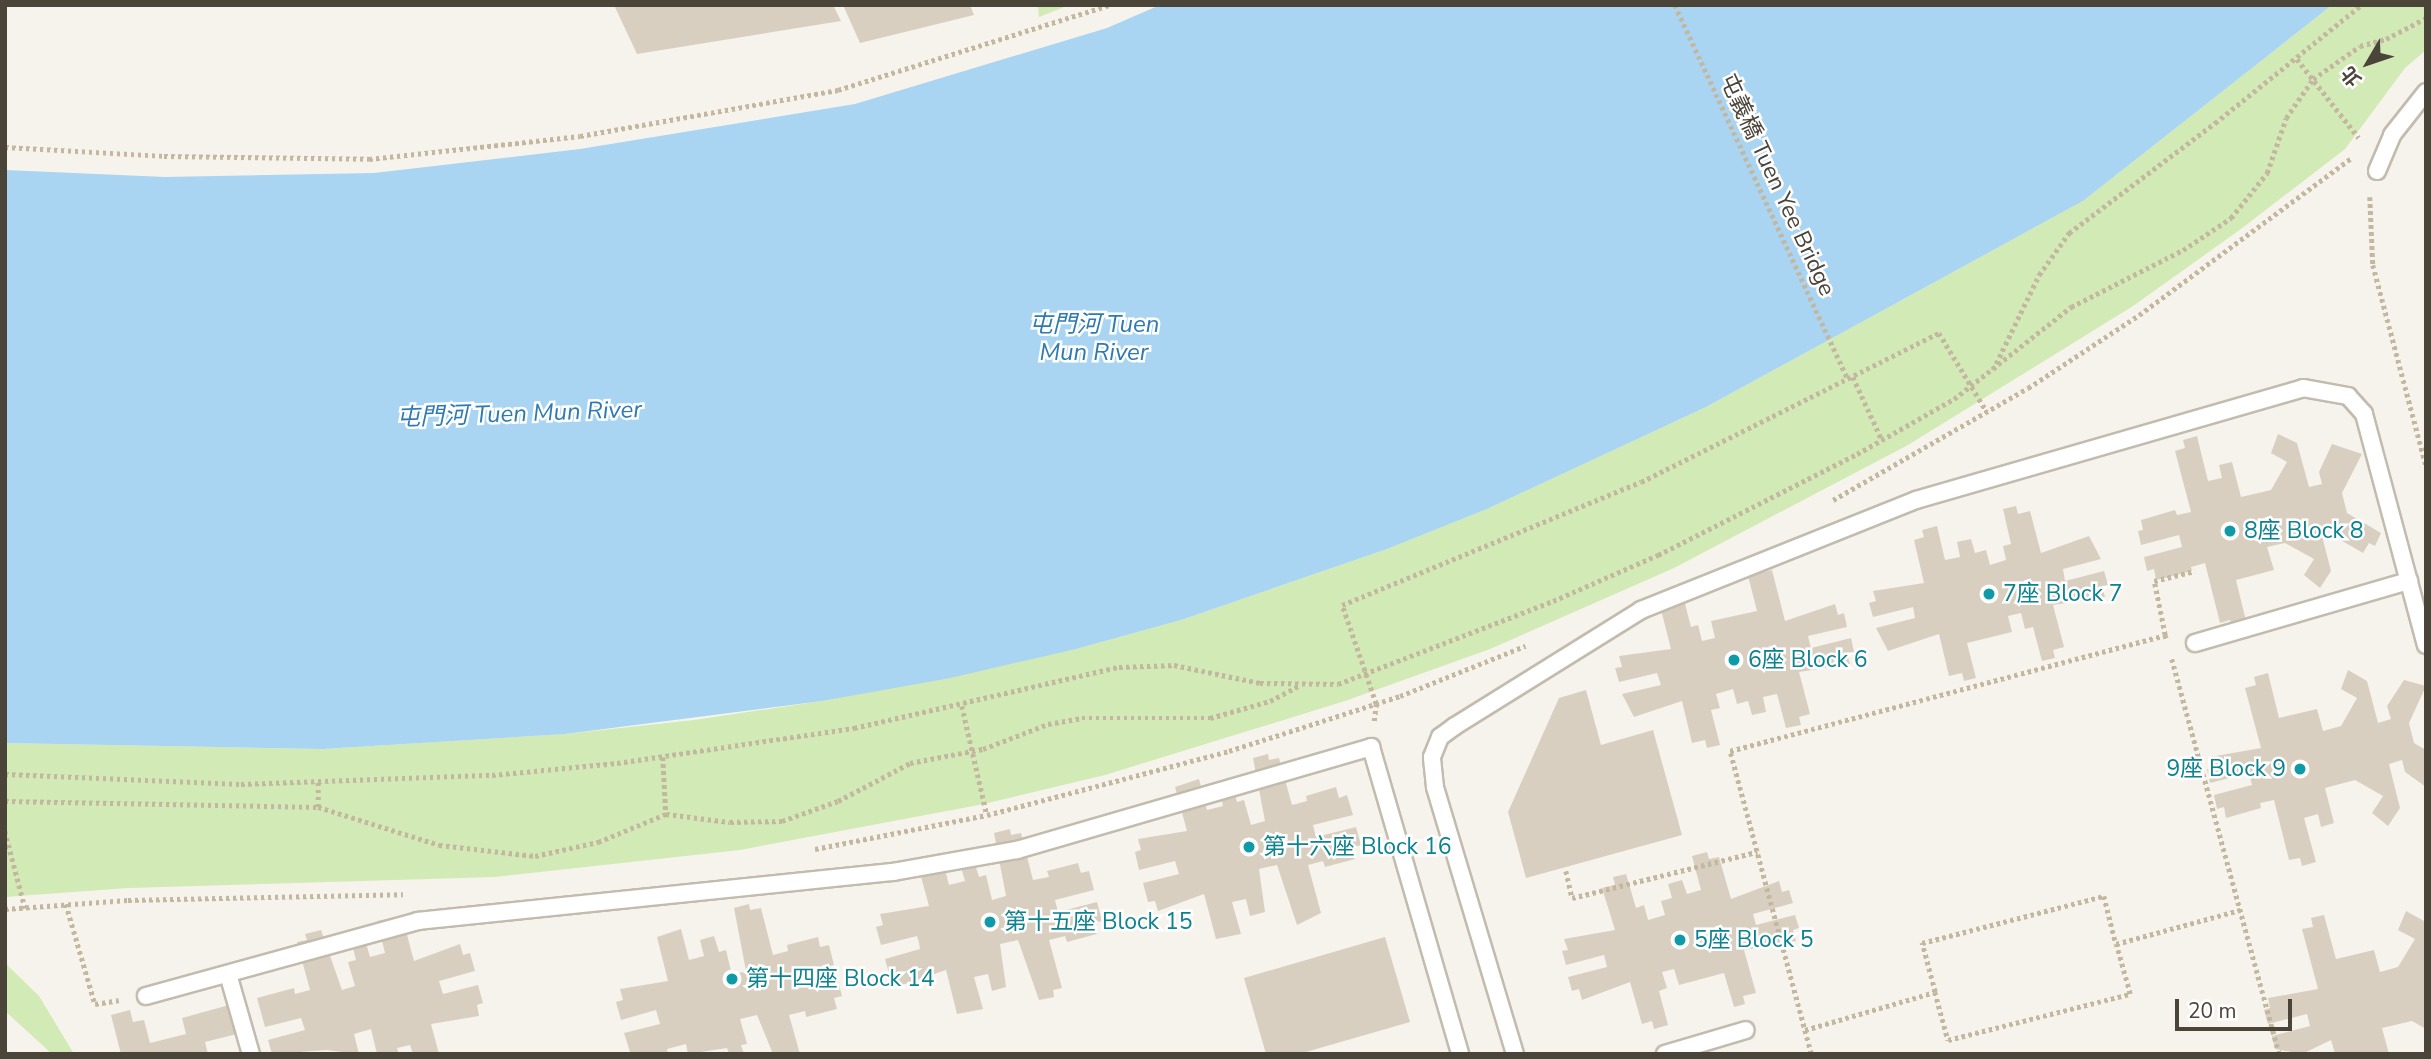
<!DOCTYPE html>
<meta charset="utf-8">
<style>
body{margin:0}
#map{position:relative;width:2431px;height:1059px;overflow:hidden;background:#f6f3ec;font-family:"Nunito Sans","Noto Sans TC",sans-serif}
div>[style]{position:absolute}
.green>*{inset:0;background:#d2eab5}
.water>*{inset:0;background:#a9d4f2}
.building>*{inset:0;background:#d8cfc1}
.path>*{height:4.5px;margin-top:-2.25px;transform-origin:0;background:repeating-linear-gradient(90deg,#c4b79f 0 3.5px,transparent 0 7px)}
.roads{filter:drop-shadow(2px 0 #c2bbae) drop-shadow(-2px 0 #c2bbae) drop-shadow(0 2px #c2bbae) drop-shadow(0 -2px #c2bbae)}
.service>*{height:16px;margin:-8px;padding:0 8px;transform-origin:8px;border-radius:8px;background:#fff}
.dots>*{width:19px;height:19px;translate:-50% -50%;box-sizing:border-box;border:4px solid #fff;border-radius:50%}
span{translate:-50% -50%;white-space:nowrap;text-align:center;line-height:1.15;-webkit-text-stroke:5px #fff;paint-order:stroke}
.street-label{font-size:23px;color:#4b4439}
.culture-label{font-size:23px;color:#0d838f}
.left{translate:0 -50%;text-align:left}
.right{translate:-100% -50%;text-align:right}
.water-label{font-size:24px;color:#2e7ab2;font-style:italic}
.frame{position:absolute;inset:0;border:7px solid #4b4439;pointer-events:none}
.north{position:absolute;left:2333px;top:28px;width:70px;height:70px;-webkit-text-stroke:5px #fff;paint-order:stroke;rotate:231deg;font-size:19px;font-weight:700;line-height:28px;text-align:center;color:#4b4439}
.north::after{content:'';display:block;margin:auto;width:24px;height:32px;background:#4b4439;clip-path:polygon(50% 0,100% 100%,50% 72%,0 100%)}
.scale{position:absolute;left:2175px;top:999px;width:117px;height:32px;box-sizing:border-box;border:4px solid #4b4439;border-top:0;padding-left:9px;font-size:21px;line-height:24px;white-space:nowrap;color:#4b4439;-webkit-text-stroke:5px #fff;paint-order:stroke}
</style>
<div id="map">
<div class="green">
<i style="clip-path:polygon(1038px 5px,1069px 5px,1039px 17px)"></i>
<i style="clip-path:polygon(2332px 5px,2426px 5px,2426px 50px,2405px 68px,2345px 149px,2241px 229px,2133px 306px,1908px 445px,1674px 568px,1490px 649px,1345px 701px,1105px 775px,984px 804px,740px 850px,495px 877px,128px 888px,5px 897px,5px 743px,323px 749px,565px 734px,694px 720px,822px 701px,1076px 649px,1181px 620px,1387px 549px,1487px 509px,1706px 407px,2083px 201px)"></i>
<i style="clip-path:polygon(5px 963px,39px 996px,74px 1054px,52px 1054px,5px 1011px)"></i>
</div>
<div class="water">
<i style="clip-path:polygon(1160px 5px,2332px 5px,2083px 201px,1706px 407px,1487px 509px,1387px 549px,1181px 620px,1076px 649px,950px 678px,822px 701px,565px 734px,323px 749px,5px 743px,5px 170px,165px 177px,374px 173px,580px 149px,855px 104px,1107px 28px)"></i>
</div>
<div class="building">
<i style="clip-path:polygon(614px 5px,833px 5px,841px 21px,637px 54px)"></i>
<i style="clip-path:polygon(843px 5px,970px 5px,974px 15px,860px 43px)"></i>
<i style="clip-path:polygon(2278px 434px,2297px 443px,2309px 487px,2322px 484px,2319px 472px,2332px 444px,2362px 454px,2342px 493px,2347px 513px,2381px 533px,2375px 546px,2369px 543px,2363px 553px,2337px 538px,2333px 525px,2320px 528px,2331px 571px,2320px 588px,2304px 575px,2314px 559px,2285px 543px,2267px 547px,2274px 570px,2236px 580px,2247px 625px,2233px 628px,2230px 620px,2220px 623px,2205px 563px,2191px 567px,2192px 571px,2156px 580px,2154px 569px,2147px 571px,2144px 557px,2182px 547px,2179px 535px,2141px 545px,2138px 531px,2143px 530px,2141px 520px,2175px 510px,2177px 515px,2191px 512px,2175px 451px,2185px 448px,2183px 440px,2197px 436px,2208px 481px,2222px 478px,2219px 465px,2232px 462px,2241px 497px,2271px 490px,2287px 462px,2271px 453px)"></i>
<i style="clip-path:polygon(2016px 506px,2018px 514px,2030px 511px,2041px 553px,2089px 536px,2101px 559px,2063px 569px,2065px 581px,2104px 571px,2108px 585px,2102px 586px,2105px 597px,2053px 605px,2064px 647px,2053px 650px,2055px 658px,2042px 661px,2033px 627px,2025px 629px,2021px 613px,2008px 616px,2012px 632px,1967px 643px,1976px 678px,1964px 681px,1962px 673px,1949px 676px,1939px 634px,1888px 651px,1876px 628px,1915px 618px,1913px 607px,1873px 617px,1869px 603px,1876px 601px,1873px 591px,1924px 583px,1914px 540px,1924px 537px,1922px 530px,1937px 526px,1945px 560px,1960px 557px,1957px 542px,1971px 539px,1975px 553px,1986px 550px,1990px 565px,2006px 560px,2003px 546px,2011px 544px,2003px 509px)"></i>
<i style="clip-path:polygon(1772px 570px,1785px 621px,1835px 604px,1838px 615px,1844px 613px,1847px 627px,1808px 636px,1811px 648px,1851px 638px,1854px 652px,1847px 654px,1850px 664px,1799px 672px,1810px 714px,1799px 717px,1801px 725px,1786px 728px,1777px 694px,1763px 697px,1766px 712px,1752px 715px,1748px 701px,1737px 704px,1733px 689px,1716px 694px,1720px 708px,1711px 710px,1720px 745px,1707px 748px,1705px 740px,1692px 743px,1682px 701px,1634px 717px,1622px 694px,1661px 685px,1657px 673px,1619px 682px,1615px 668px,1622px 667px,1619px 656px,1671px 649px,1658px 598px,1682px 592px,1691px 627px,1698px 625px,1702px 641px,1715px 638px,1711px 621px,1757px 611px,1748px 576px)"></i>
<i style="clip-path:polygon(2348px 670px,2367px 681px,2378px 723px,2391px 719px,2387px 706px,2404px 680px,2426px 686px,2409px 723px,2414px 743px,2426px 750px,2426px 787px,2405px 772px,2402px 760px,2389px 764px,2400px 808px,2388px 826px,2372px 813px,2383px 796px,2355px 780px,2325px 788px,2334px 823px,2321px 827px,2318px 814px,2304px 818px,2316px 862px,2302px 866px,2300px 858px,2289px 860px,2274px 800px,2260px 803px,2261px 808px,2226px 818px,2224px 807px,2217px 809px,2214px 795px,2252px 785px,2249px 773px,2210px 783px,2207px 769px,2213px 768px,2210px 757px,2261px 748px,2245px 688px,2256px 685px,2254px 677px,2268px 673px,2279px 718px,2317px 709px,2323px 731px,2341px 726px,2357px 698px,2341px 689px)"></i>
<i style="clip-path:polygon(1586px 690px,1601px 745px,1653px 730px,1682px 835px,1526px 878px,1508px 812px,1559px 698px)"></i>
<i style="clip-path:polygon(1268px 754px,1269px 760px,1279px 758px,1292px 805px,1307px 801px,1306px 796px,1336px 787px,1339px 798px,1347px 795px,1353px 815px,1313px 825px,1316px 837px,1356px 827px,1361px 845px,1352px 848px,1355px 859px,1325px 867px,1323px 861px,1308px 865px,1321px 913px,1297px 925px,1277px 865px,1259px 869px,1265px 912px,1250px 916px,1246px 899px,1232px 902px,1241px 934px,1216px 939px,1204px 894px,1158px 911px,1155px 901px,1148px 902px,1143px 883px,1179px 874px,1175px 861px,1139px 870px,1135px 852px,1141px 850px,1138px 839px,1187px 831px,1175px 787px,1199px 779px,1207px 810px,1223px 806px,1219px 789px,1233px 786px,1237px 802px,1244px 800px,1251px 825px,1265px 821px,1253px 758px)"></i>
<i style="clip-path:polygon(1010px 829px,1011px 835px,1021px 833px,1033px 880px,1049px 877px,1047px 871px,1078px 863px,1081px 873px,1089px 871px,1094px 890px,1055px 900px,1058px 912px,1097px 902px,1102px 921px,1094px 923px,1097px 934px,1067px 942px,1065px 936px,1049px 940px,1062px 988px,1053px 990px,1054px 997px,1039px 1000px,1018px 940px,1000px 944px,1006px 987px,992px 991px,988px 974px,974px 977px,983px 1009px,957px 1014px,946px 970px,899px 986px,897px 976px,890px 977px,885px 959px,920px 949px,919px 943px,917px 936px,881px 945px,876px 927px,883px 925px,880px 914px,929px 906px,917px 862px,941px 854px,949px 885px,965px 881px,960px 864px,974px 861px,979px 877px,986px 875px,992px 900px,1006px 896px,994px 833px)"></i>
<i style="clip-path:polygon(1707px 852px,1709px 859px,1719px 857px,1731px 899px,1779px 881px,1782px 892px,1789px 890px,1793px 903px,1753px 914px,1756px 925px,1795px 915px,1799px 928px,1793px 930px,1796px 941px,1744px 950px,1756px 993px,1743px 996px,1745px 1004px,1734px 1007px,1724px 973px,1679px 985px,1674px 969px,1662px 972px,1667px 988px,1659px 991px,1668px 1025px,1654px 1029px,1652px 1021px,1642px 1024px,1630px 982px,1582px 1000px,1579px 989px,1572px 991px,1568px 977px,1607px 967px,1604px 955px,1566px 965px,1562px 951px,1568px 950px,1564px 939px,1615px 930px,1602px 888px,1615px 885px,1613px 877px,1626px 874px,1636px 908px,1644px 905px,1648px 920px,1665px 915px,1661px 901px,1672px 898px,1668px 884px,1682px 880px,1687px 894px,1701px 890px,1692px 856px)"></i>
<i style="clip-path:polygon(749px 904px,750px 910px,761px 908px,773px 955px,788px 951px,787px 945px,818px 937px,820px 947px,829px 945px,834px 965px,794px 975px,798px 987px,837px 977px,842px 996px,834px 998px,837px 1009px,806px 1017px,805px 1011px,789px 1015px,800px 1054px,773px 1054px,757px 1015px,740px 1019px,747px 1044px,741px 1045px,744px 1054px,729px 1054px,727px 1048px,688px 1054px,686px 1044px,667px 1049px,668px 1054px,630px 1052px,624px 1033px,660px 1024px,656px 1010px,621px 1020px,616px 1002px,623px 1000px,620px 989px,668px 981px,657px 937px,681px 929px,689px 960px,704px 956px,700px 940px,714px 936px,719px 952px,726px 950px,732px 975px,746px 971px,734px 908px)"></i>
<i style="clip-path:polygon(2406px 911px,2424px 921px,2426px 927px,2426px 1029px,2412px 1021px,2382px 1028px,2389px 1054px,2335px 1054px,2331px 1040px,2302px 1054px,2275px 1049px,2272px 1036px,2310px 1026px,2307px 1014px,2268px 1024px,2264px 1010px,2270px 1008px,2268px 998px,2318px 989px,2302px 929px,2313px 927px,2311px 918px,2324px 915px,2336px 959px,2374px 950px,2380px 972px,2398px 967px,2415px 939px,2398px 930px)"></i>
<i style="clip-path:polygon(402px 916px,414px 961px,460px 944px,463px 955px,470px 953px,475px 971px,439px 981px,443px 994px,478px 985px,483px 1003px,477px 1005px,479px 1016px,431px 1024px,439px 1054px,413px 1054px,410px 1045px,397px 1048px,399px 1054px,377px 1054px,371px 1029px,354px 1034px,359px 1054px,326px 1050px,272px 1054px,268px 1040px,305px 1030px,301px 1018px,265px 1027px,257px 998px,294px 988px,295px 994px,310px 990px,297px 942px,307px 940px,305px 934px,321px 930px,342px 990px,355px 986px,348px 962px,356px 960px,352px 944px,365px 940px,370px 957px,385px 953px,377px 921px)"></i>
<i style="clip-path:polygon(1385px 937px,1410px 1022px,1299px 1054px,1266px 1054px,1244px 978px)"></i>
<i style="clip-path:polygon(229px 1005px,237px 1034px,205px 1042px,208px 1054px,121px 1054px,111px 1015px,130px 1010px,133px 1022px,144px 1020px,150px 1043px,186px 1034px,182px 1018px)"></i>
</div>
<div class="path">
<i style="left:1675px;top:5px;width:413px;rotate:65.2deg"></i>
<i style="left:2297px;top:59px;width:100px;rotate:51.9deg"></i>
<i style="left:5px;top:147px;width:159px;rotate:3.2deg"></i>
<i style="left:164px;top:156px;width:205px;rotate:0.8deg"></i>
<i style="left:369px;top:159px;width:212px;rotate:-6.2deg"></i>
<i style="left:580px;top:136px;width:262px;rotate:-10.1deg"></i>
<i style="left:838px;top:90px;width:285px;rotate:-17.4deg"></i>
<i style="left:2370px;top:197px;width:68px;rotate:87.5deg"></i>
<i style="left:2373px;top:265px;width:208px;rotate:75.2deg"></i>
<i style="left:1993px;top:370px;width:106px;rotate:-64.2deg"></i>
<i style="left:2039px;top:275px;width:52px;rotate:-54.5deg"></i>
<i style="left:2069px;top:233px;width:183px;rotate:-37deg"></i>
<i style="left:2215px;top:123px;width:188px;rotate:-38.9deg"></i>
<i style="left:1853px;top:377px;width:69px;rotate:65.3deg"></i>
<i style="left:1833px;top:500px;width:225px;rotate:-29.9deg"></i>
<i style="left:2028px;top:388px;width:133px;rotate:-33.3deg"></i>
<i style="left:2139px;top:315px;width:264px;rotate:-36.5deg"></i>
<i style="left:2165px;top:635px;width:55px;rotate:-101.5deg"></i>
<i style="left:2154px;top:581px;width:42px;rotate:-13.7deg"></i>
<i style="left:2172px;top:659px;width:409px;rotate:74.8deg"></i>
<i style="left:962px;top:706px;width:112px;rotate:77.1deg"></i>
<i style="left:1374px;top:721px;width:17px;rotate:-83deg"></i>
<i style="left:1376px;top:704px;width:105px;rotate:-109deg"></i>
<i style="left:1342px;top:605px;width:323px;rotate:-22.4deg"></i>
<i style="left:1641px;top:482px;width:333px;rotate:-26.6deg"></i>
<i style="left:1939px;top:333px;width:92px;rotate:58.7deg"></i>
<i style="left:663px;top:757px;width:57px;rotate:87deg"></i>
<i style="left:5px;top:774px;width:236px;rotate:2.4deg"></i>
<i style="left:241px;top:784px;width:251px;rotate:-2.1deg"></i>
<i style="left:492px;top:775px;width:126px;rotate:-5.5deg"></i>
<i style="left:617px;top:763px;width:240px;rotate:-8.4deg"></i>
<i style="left:854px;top:728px;width:272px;rotate:-13deg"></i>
<i style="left:1119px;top:667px;width:55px;rotate:-2.1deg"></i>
<i style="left:1174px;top:665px;width:88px;rotate:11.8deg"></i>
<i style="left:1260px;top:683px;width:78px;rotate:0.7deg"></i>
<i style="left:1338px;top:684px;width:230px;rotate:-21.1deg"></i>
<i style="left:1553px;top:601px;width:115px;rotate:-23.7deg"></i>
<i style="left:1658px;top:555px;width:223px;rotate:-26.9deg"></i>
<i style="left:1857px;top:454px;width:112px;rotate:-29.6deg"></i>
<i style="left:1954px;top:399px;width:149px;rotate:-38.2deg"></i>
<i style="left:2071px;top:307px;width:126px;rotate:-27deg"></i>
<i style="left:2183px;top:250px;width:58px;rotate:-33.7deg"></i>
<i style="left:2231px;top:218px;width:58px;rotate:-51.3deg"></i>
<i style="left:2267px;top:173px;width:58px;rotate:-70.9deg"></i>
<i style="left:2286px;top:118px;width:47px;rotate:-55.3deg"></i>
<i style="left:2313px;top:79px;width:57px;rotate:-35.1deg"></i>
<i style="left:2360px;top:46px;width:27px;rotate:-15deg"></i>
<i style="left:2386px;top:39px;width:45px;rotate:-27.7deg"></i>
<i style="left:5px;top:801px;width:313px;rotate:1.1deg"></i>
<i style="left:318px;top:807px;width:127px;rotate:17.4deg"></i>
<i style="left:439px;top:845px;width:97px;rotate:6.5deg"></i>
<i style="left:535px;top:856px;width:65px;rotate:-12.5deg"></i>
<i style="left:598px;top:842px;width:74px;rotate:-22.4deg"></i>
<i style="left:666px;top:814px;width:64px;rotate:7.1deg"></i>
<i style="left:730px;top:822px;width:52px;rotate:-1.1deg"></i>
<i style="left:782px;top:821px;width:59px;rotate:-19.7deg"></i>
<i style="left:838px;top:801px;width:81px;rotate:-27.8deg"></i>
<i style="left:910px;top:763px;width:74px;rotate:-10.9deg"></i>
<i style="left:983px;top:749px;width:70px;rotate:-21deg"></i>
<i style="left:1048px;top:724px;width:35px;rotate:-10deg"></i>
<i style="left:1082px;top:718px;width:128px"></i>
<i style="left:1210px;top:718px;width:62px;rotate:-15.8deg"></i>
<i style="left:1270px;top:701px;width:32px;rotate:-28deg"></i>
<i style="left:318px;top:807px;width:25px;rotate:-90deg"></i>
<i style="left:5px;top:831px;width:80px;rotate:75.4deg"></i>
<i style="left:815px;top:849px;width:175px;rotate:-11.2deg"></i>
<i style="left:987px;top:815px;width:250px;rotate:-14.8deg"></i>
<i style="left:1229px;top:751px;width:180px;rotate:-17.8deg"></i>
<i style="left:1400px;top:696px;width:135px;rotate:-21.8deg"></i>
<i style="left:1566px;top:871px;width:28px;rotate:77deg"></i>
<i style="left:1572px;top:898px;width:191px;rotate:-14deg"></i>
<i style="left:66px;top:904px;width:104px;rotate:73.8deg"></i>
<i style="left:95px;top:1004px;width:24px;rotate:-9deg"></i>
<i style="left:5px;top:909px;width:123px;rotate:-4.2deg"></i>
<i style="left:128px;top:900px;width:275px;rotate:-1.2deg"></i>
<i style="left:1935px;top:992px;width:51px;rotate:-104.9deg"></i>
<i style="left:1922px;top:943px;width:188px;rotate:-14.5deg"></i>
<i style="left:2104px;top:896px;width:49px;rotate:76deg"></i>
<i style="left:1805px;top:1030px;width:135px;rotate:-16.3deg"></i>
<i style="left:1935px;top:992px;width:50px;rotate:74.8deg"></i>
<i style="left:1948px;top:1040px;width:188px;rotate:-14.2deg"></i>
<i style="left:2130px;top:994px;width:52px;rotate:-105.6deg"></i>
<i style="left:2116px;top:944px;width:129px;rotate:-15.3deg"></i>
<i style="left:1811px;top:1054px;width:314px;rotate:-105deg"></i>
<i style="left:1730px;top:751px;width:450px;rotate:-14.9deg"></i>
<i style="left:2165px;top:635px;width:5px;rotate:68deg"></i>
</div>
<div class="roads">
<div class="service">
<i style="left:2377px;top:171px;width:39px;rotate:-67deg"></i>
<i style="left:2392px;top:135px;width:55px;rotate:-51.7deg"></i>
<i style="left:2195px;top:643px;width:223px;rotate:-16.2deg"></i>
<i style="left:228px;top:974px;width:83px;rotate:74deg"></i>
<i style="left:146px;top:996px;width:282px;rotate:-15.4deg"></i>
<i style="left:418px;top:921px;width:478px;rotate:-5.9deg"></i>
<i style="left:893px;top:872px;width:126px;rotate:-10.1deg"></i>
<i style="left:1017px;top:850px;width:369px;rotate:-16.2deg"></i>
<i style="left:1371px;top:747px;width:320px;rotate:73.8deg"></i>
<i style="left:1515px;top:1054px;width:279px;rotate:-106.7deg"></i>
<i style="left:1435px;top:787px;width:30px;rotate:-96deg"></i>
<i style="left:1432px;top:757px;width:22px;rotate:-68deg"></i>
<i style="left:1440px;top:737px;width:19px;rotate:-36deg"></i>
<i style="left:1455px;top:726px;width:219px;rotate:-31.9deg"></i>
<i style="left:1641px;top:610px;width:296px;rotate:-21.8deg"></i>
<i style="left:1916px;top:500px;width:403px;rotate:-16.1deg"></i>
<i style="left:2303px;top:388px;width:46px;rotate:10.1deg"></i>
<i style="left:2348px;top:396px;width:24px;rotate:48deg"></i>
<i style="left:2364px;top:414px;width:239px;rotate:75deg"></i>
<i style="left:1665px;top:1054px;width:84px;rotate:-16.5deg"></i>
</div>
</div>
<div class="dots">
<i style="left:2230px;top:531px;background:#0f9aa8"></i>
<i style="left:1989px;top:594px;background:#0f9aa8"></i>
<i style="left:1734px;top:660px;background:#0f9aa8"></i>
<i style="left:2300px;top:769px;background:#0f9aa8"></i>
<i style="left:1249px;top:847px;background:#0f9aa8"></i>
<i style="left:990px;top:922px;background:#0f9aa8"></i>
<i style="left:1680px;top:940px;background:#0f9aa8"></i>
<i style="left:732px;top:979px;background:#0f9aa8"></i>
</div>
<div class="street-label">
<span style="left:1777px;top:185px;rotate:65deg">屯義橋 Tuen Yee Bridge</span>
</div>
<div class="culture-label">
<span class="left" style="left:2244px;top:531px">8座 Block 8</span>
<span class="left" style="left:2003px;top:594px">7座 Block 7</span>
<span class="left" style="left:1748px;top:660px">6座 Block 6</span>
<span class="right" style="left:2286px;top:769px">9座 Block 9</span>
<span class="left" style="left:1263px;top:847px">第十六座 Block 16</span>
<span class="left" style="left:1004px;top:922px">第十五座 Block 15</span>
<span class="left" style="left:1694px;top:940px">5座 Block 5</span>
<span class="left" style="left:746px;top:979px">第十四座 Block 14</span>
</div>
<div class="water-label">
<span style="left:1094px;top:339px">屯門河 Tuen<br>Mun River</span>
<span style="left:519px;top:414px;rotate:-2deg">屯門河 Tuen Mun River</span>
</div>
<div class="frame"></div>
<div class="north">北</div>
<div class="scale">20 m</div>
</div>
